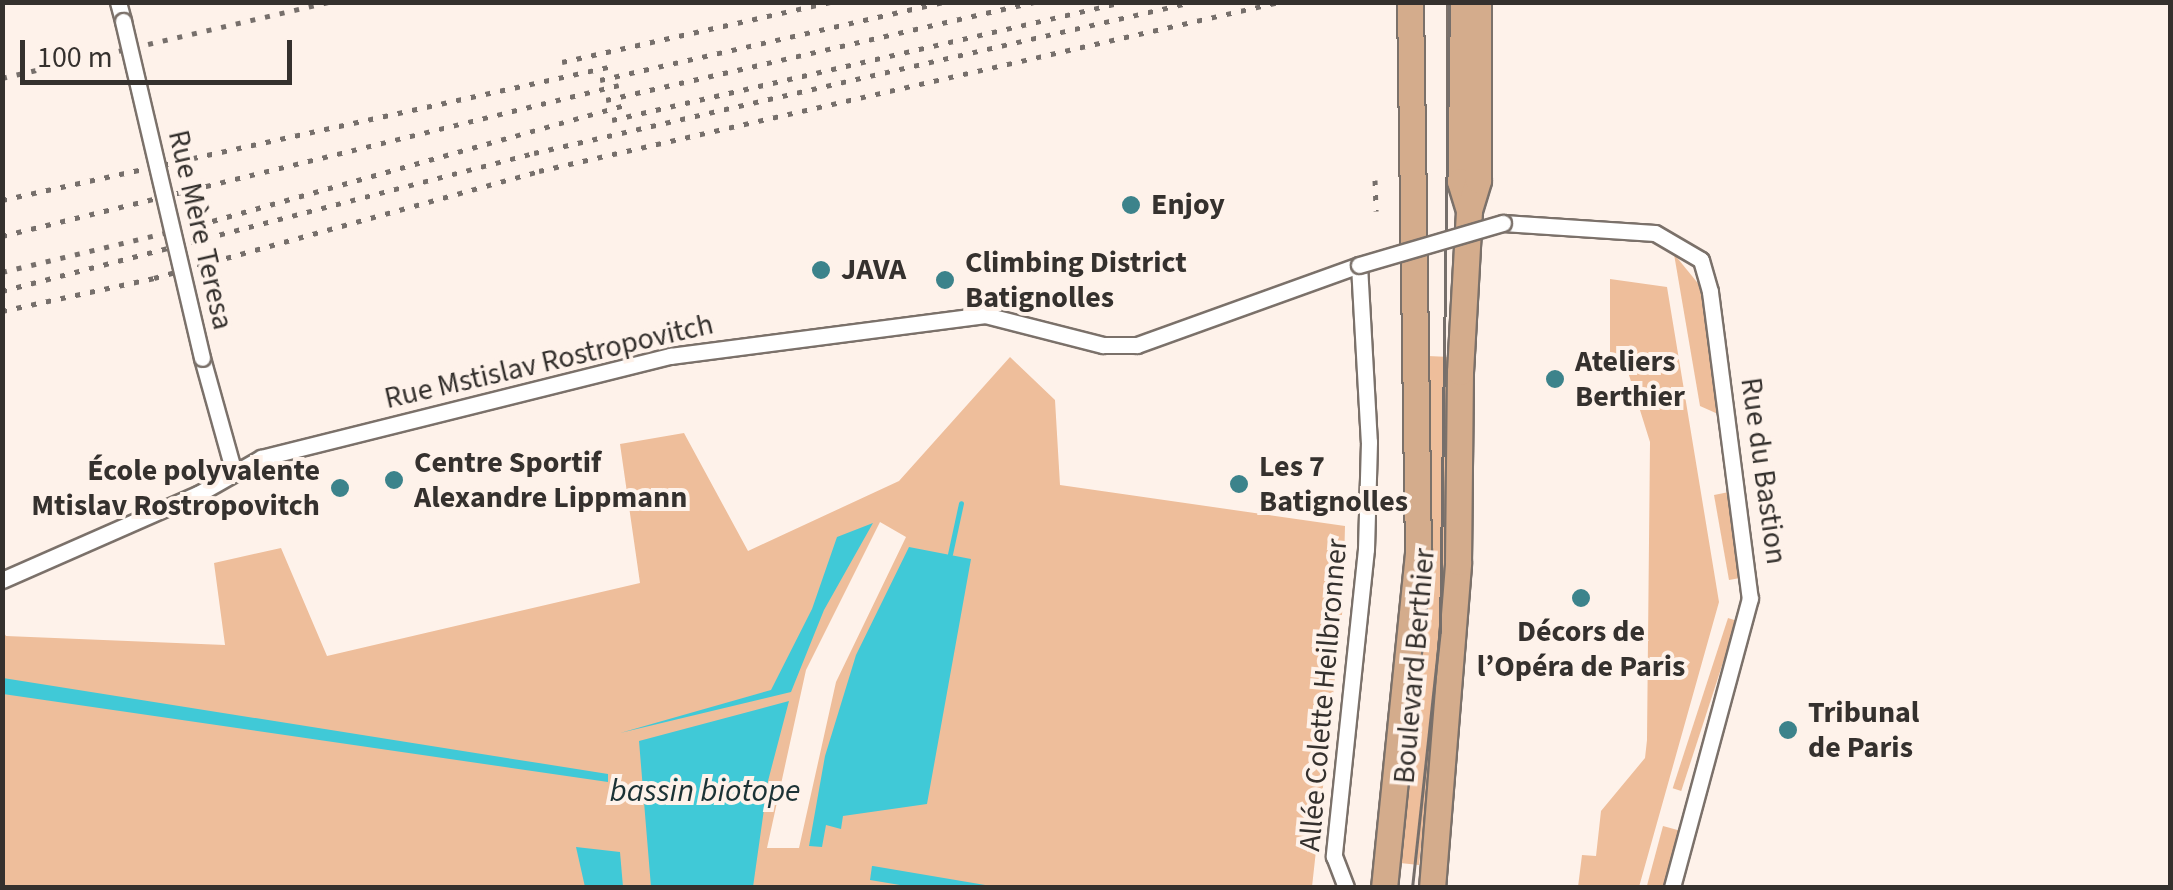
<!DOCTYPE html>
<meta charset="utf-8">
<style>
body{margin:0}
#map{position:relative;width:2173px;height:890px;overflow:hidden;background:#fef2ea;font-family:"Source Sans 3",sans-serif}
div>[style]{position:absolute}
.green>*{inset:0;background:#eebe9b;transform-origin:0 0}
.water>*{inset:0;background:#40c9d7}
.stream>*{height:5px;margin:-2.5px;padding:0 2.5px;transform-origin:2.5px;border-radius:2.5px;background:#40c9d7}
.roads{filter:drop-shadow(2px 0 #7b716a) drop-shadow(-2px 0 #7b716a) drop-shadow(0 2px #7b716a) drop-shadow(0 -2px #7b716a)}
.street>*{height:15px;margin:-7.5px;padding:0 7.5px;transform-origin:7.5px;border-radius:7.5px;background:#fff}
.primary>*{height:25px;margin:-12.5px;padding:0 12.5px;transform-origin:12.5px;border-radius:12.5px;background:#d4ac8c}
.tram>*{height:2.5px;margin:-1.25px;padding:0 1.25px;transform-origin:1.25px;border-radius:1.25px;background:#766f6b}
.rail>*{height:5px;margin-top:-2.5px;transform-origin:0;background:repeating-linear-gradient(90deg,#766f6b 0 5px,transparent 0 15px)}
.bridges{filter:drop-shadow(2px 0 #7b716a) drop-shadow(-2px 0 #7b716a) drop-shadow(0 2px #7b716a) drop-shadow(0 -2px #7b716a)}
.street-bridge>*{height:15px;margin:-7.5px;padding:0 7.5px;transform-origin:7.5px;border-radius:7.5px;background:#fff}
.dots>*{width:28px;height:28px;translate:-50% -50%;box-sizing:border-box;border:5px solid #fef2ea;border-radius:50%}
span{translate:-50% -50%;white-space:nowrap;text-align:center;line-height:1.15;-webkit-text-stroke:8px #fef2ea;paint-order:stroke}
.poi-label{font-size:30px;color:#35312e;font-weight:700}
.left{translate:0 -50%;text-align:left}
.right{translate:-100% -50%;text-align:right}
.street-label{font-size:30px;color:#35312e}
.water-label{font-size:32px;color:#1b3235;font-style:italic}
.frame{position:absolute;inset:0;border:5px solid #35312e;pointer-events:none}
.scale{position:absolute;left:20px;top:40px;width:272px;height:45px;box-sizing:border-box;border:5px solid #35312e;border-top:0;padding-left:12px;font-size:30px;line-height:35px;white-space:nowrap;color:#35312e;-webkit-text-stroke:8px #fef2ea;paint-order:stroke}
</style>
<div id="map">
<div class="green">
<i style="clip-path:polygon(1674px 254px,1701px 287px,1718px 414px,1700px 406px)"></i>
<i style="clip-path:polygon(1610px 279px,1667px 287px,1719px 602px,1639px 887px,1578px 887px,1582px 855px,1596px 856px,1601px 811px,1645px 758px,1647px 740px,1650px 442px,1623px 356px,1610px 356px)"></i>
<i style="clip-path:polygon(1428px 356px,1450px 357px,1445px 636px,1419px 865px,1400px 863px,1425px 616px)"></i>
<i style="clip-path:polygon(evenodd,1010px 357px,1055px 400px,1060px 485px,1345px 526px,1343px 605px,1312px 887px,3px 887px,2px 630px,6px 636px,225px 645px,214px 563px,281px 548px,327px 656px,640px 583px,620px 444px,684px 433px,748px 551px,899px 481px,1010px 357px,880px 522px,906px 537px,836px 682px,799px 848px,767px 848px,806px 670px,880px 522px)"></i>
<i style="clip-path:polygon(1729px 492px,1740px 578px,1729px 580px,1714px 495px)"></i>
<i style="left:1728px;top:618px;width:9px;height:179px;rotate:18deg"></i>
<i style="left:1663px;top:826px;width:16px;height:63px;rotate:15deg"></i>
</div>
<div class="water">
<i style="clip-path:polygon(873px 523px,824px 610px,791px 692px,620px 733px,771px 690px,812px 609px,837px 537px)"></i>
<i style="clip-path:polygon(909px 547px,971px 559px,927px 804px,843px 816px,841px 829px,826px 825px,822px 847px,809px 846px,825px 756px,856px 655px)"></i>
<i style="clip-path:polygon(3px 678px,608px 774px,608px 782px,3px 694px)"></i>
<i style="clip-path:polygon(789px 701px,768px 781px,753px 887px,651px 887px,639px 741px)"></i>
<i style="clip-path:polygon(576px 847px,620px 852px,623px 887px,585px 887px)"></i>
<i style="clip-path:polygon(872px 866px,873px 866px,997px 887px,912px 887px,870px 880px)"></i>
</div>
<div class="stream">
<i style="left:950px;top:554px;width:52px;rotate:-77.8deg"></i>
</div>
<div class="roads">
<div class="street">
<i style="left:118px;top:2px;width:20px;rotate:75deg"></i>
<i style="left:1503px;top:223px;width:152px;rotate:3.8deg"></i>
<i style="left:1655px;top:233px;width:53px;rotate:30.4deg"></i>
<i style="left:1701px;top:260px;width:33px;rotate:74deg"></i>
<i style="left:1710px;top:292px;width:309px;rotate:82.6deg"></i>
<i style="left:1750px;top:598px;width:300px;rotate:105.1deg"></i>
<i style="left:202px;top:358px;width:115px;rotate:74.4deg"></i>
<i style="left:2px;top:580px;width:214px;rotate:-23.7deg"></i>
<i style="left:198px;top:494px;width:73px;rotate:-29.7deg"></i>
<i style="left:261px;top:458px;width:422px;rotate:-14deg"></i>
<i style="left:670px;top:356px;width:318px;rotate:-7.4deg"></i>
<i style="left:985px;top:315px;width:122px;rotate:14.3deg"></i>
<i style="left:1103px;top:345px;width:34px"></i>
<i style="left:1137px;top:345px;width:236px;rotate:-19.8deg"></i>
<i style="left:1359px;top:265px;width:177px;rotate:86.8deg"></i>
<i style="left:1369px;top:442px;width:107px;rotate:91.6deg"></i>
<i style="left:1366px;top:549px;width:309px;rotate:96deg"></i>
<i style="left:1334px;top:856px;width:34px;rotate:69deg"></i>
</div>
<div class="primary">
<i style="left:1460px;top:2px;width:179px;rotate:90deg"></i>
<i style="left:1460px;top:181px;width:30px;rotate:73deg"></i>
<i style="left:1384px;top:888px;width:337px;rotate:-84.2deg"></i>
<i style="left:1418px;top:553px;width:551px;rotate:-90.83deg"></i>
<i style="left:1432px;top:888px;width:327px;rotate:-85.4deg"></i>
<i style="left:1458px;top:562px;width:190px;rotate:-89.4deg"></i>
<i style="left:1460px;top:372px;width:162px;rotate:-86.8deg"></i>
<i style="left:1469px;top:210px;width:31px;rotate:-73deg"></i>
<i style="left:1478px;top:180px;width:178px;rotate:-90deg"></i>
</div>
</div>
<div class="tram">
<i style="left:1412px;top:888px;width:258px;rotate:-83.8deg"></i>
<i style="left:1440px;top:632px;width:630px;rotate:-89.18deg"></i>
</div>
<div class="rail">
<i style="left:562px;top:62px;width:276px;rotate:-12.6deg"></i>
<i style="left:2px;top:78px;width:335px;rotate:-13.1deg"></i>
<i style="left:600px;top:80px;width:352px;rotate:-12.8deg"></i>
<i style="left:606px;top:100px;width:439px;rotate:-12.9deg"></i>
<i style="left:612px;top:120px;width:524px;rotate:-13deg"></i>
<i style="left:1375px;top:180px;width:31px;rotate:88deg"></i>
<i style="left:2px;top:200px;width:626px;rotate:-12.37deg"></i>
<i style="left:2px;top:236px;width:635px;rotate:-13.75deg"></i>
<i style="left:2px;top:272px;width:202px;rotate:-13.5deg"></i>
<i style="left:198px;top:225px;width:444px;rotate:-15.7deg"></i>
<i style="left:2px;top:291px;width:550px;rotate:-14.54deg"></i>
<i style="left:534px;top:153px;width:675px;rotate:-12.92deg"></i>
<i style="left:2px;top:311px;width:156px;rotate:-12.2deg"></i>
<i style="left:154px;top:278px;width:400px;rotate:-15.5deg"></i>
<i style="left:539px;top:171px;width:759px;rotate:-12.86deg"></i>
</div>
<div class="bridges">
<div class="street-bridge">
<i style="left:123px;top:21px;width:346px;rotate:76.8deg"></i>
<i style="left:1359px;top:265px;width:150px;rotate:-16.3deg"></i>
</div>
</div>
<div class="dots">
<i style="left:1131px;top:205px;background:#3c838b"></i>
<i style="left:821px;top:270px;background:#3c838b"></i>
<i style="left:945px;top:280px;background:#3c838b"></i>
<i style="left:1555px;top:379px;background:#3c838b"></i>
<i style="left:394px;top:480px;background:#3c838b"></i>
<i style="left:1239px;top:484px;background:#3c838b"></i>
<i style="left:340px;top:488px;background:#3c838b"></i>
<i style="left:1581px;top:598px;background:#3c838b"></i>
<i style="left:1788px;top:730px;background:#3c838b"></i>
</div>
<div class="poi-label">
<span class="left" style="left:1151px;top:205px">Enjoy</span>
<span class="left" style="left:965px;top:280px">Climbing District<br>Batignolles</span>
<span class="left" style="left:841px;top:270px">JAVA</span>
<span class="left" style="left:1575px;top:379px">Ateliers<br>Berthier</span>
<span class="left" style="left:414px;top:480px">Centre Sportif<br>Alexandre Lippmann</span>
<span class="left" style="left:1259px;top:484px">Les 7<br>Batignolles</span>
<span class="right" style="left:320px;top:488px">École polyvalente<br>Mtislav Rostropovitch</span>
<span style="left:1581px;top:649px">Décors de<br>l’Opéra de Paris</span>
<span class="left" style="left:1808px;top:730px">Tribunal<br>de Paris</span>
</div>
<div class="street-label">
<span style="left:200px;top:230px;rotate:77deg">Rue Mère Teresa</span>
<span style="left:549px;top:362px;rotate:-13deg">Rue Mstislav Rostropovitch</span>
<span style="left:1763px;top:471px;rotate:82deg">Rue du Bastion</span>
<span style="left:1415px;top:666px;rotate:-85deg">Boulevard Berthier</span>
<span style="left:1324px;top:695px;rotate:-85deg">Allée Colette Heilbronner</span>
</div>
<div class="water-label">
<span style="left:705px;top:791px">bassin biotope</span>
</div>
<div class="frame"></div>
<div class="scale">100 m</div>
</div>
